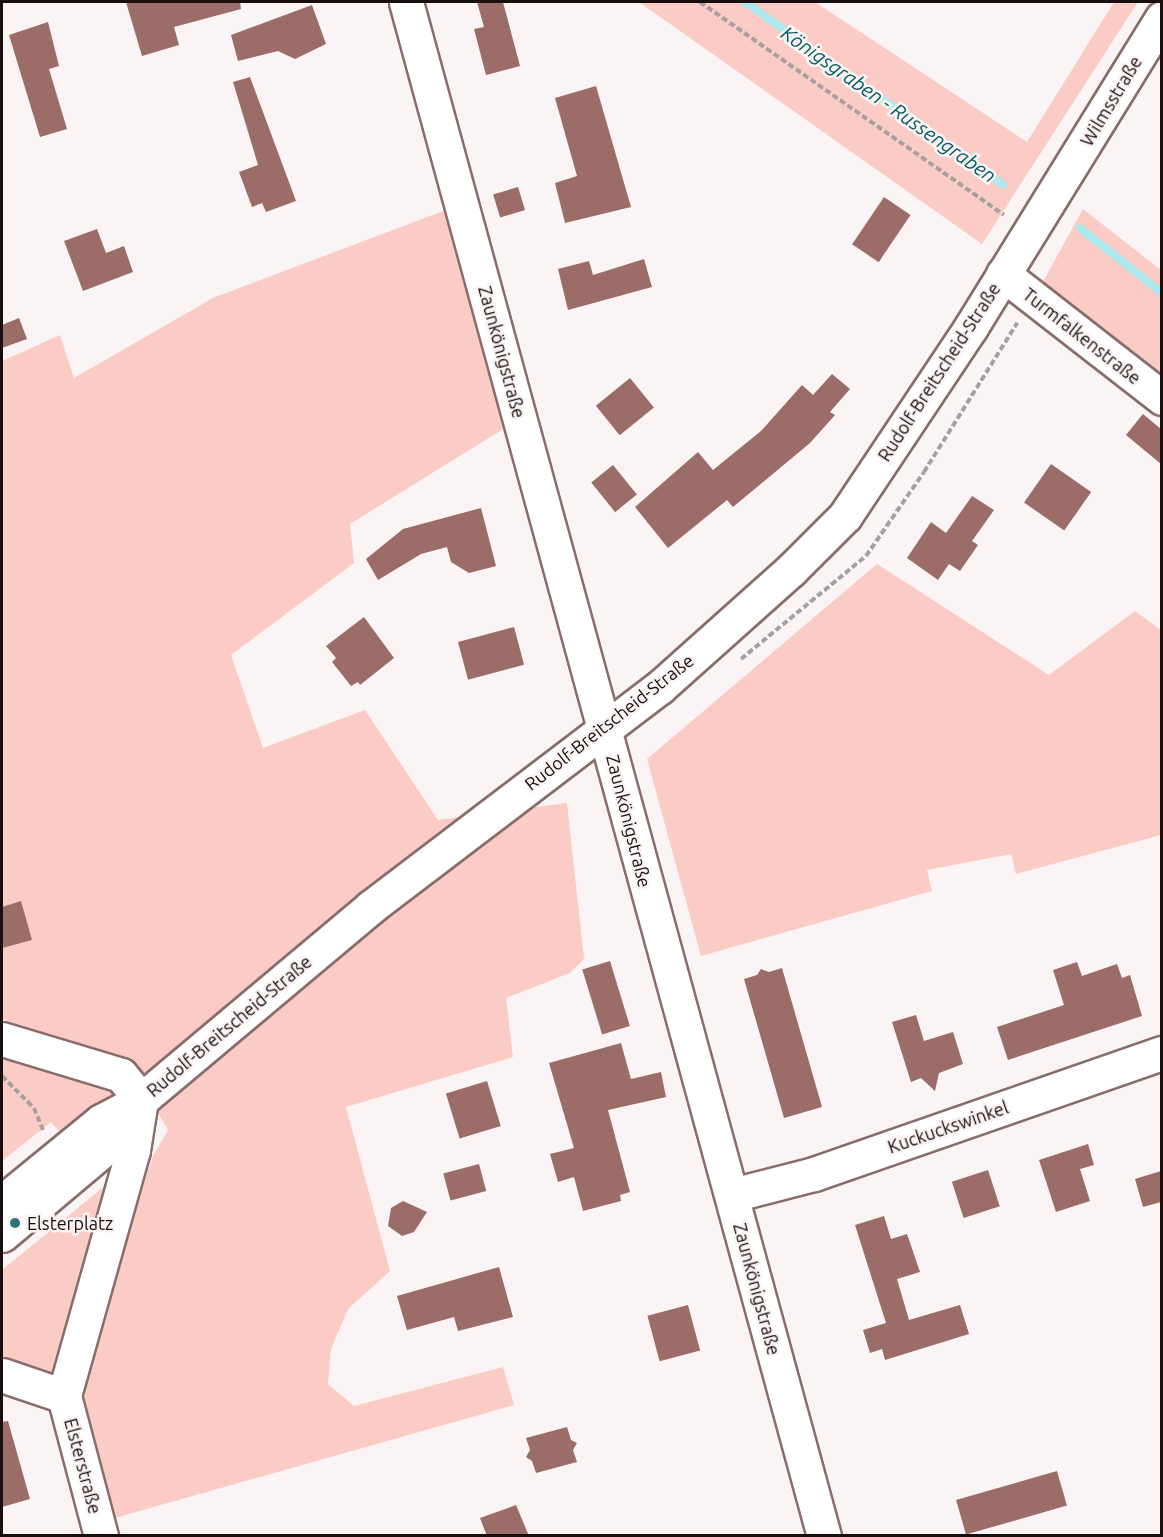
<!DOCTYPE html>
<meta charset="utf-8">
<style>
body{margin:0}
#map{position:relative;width:1163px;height:1537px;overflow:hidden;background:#fbf4f4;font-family:Ubuntu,sans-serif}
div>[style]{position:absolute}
.green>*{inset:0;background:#fbcbc6}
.stream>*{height:8px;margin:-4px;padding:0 4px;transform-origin:4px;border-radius:4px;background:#ace9ee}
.building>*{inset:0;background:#9c6c68;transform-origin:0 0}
.path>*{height:4px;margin-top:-2px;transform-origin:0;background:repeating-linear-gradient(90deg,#a8a0a0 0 6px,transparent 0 9px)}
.roads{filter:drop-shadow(2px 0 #886d6b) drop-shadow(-2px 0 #886d6b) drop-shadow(0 2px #886d6b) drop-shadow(0 -2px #886d6b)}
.minor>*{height:33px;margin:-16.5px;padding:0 16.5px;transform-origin:16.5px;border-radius:16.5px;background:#fff}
.dots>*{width:16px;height:16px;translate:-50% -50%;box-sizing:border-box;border:3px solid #fbf4f4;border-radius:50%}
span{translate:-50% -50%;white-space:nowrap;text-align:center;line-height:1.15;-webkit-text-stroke:5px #fbf4f4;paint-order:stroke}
.street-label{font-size:18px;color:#180e0d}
.poi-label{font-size:18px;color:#180e0d}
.left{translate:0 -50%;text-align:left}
.water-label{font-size:20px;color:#045e64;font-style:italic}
.frame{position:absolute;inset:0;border:3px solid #180e0d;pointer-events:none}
</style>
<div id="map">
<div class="green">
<i style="clip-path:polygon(639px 2px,815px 2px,1027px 142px,1114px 2px,1138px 2px,982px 244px)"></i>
<i style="clip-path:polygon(459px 205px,516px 421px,350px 524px,354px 563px,231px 655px,263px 748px,365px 710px,438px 820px,567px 803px,584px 959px,570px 973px,506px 998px,513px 1057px,346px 1107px,390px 1271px,348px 1309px,331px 1349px,328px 1384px,354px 1406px,503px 1367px,514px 1405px,108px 1520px,75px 1393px,153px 1156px,168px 1130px,140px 1082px,119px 1056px,2px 1019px,2px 361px,60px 335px,74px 378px,213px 298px)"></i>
<i style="clip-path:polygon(1083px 209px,1161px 270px,1161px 384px,1040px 287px)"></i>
<i style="clip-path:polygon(877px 564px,1049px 675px,1135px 611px,1161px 630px,1161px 835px,1016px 874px,1011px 854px,927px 870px,932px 891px,701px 956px,647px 759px)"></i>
<i style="clip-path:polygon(2px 1052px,118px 1093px,64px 1137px,51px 1122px,2px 1161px)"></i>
<i style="clip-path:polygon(117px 1176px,60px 1386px,2px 1366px,2px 1270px)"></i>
</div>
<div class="stream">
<i style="left:745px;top:2px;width:316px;rotate:35.3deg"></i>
<i style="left:1080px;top:228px;width:105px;rotate:38.4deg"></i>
</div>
<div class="building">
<i style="clip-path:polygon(126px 2px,240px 2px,241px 9px,174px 27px,179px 45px,142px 56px)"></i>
<i style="clip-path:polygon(477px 2px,503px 2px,520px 66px,486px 75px,474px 29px,484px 27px)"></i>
<i style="clip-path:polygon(312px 5px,326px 44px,295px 59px,278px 51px,238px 61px,231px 35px)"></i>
<i style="clip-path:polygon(48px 22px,59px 66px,49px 69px,67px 129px,40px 137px,9px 35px)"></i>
<i style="clip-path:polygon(250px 77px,296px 201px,266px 212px,262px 203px,252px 207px,239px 172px,258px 165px,233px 82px)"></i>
<i style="clip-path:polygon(596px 86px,631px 207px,565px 223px,555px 183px,577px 176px,555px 98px)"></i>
<i style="left:518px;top:187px;width:24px;height:26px;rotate:73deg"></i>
<i style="left:884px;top:197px;width:32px;height:57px;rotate:34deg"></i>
<i style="clip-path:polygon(97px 229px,106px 253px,124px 246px,133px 272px,83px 291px,64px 241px)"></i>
<i style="clip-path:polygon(644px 259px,652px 287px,568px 310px,558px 269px,589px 261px,593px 275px)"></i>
<i style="clip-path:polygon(19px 318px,27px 339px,2px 348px,2px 325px)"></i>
<i style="clip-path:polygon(832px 374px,850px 389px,830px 412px,835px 415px,810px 443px,733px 507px,727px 500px,668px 548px,635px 507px,698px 452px,713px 470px,761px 431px,802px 385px,813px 395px)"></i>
<i style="left:630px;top:378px;width:38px;height:44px;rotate:51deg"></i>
<i style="clip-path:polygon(1143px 414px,1161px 429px,1161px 464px,1126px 435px)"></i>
<i style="left:1051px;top:464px;width:49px;height:47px;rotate:35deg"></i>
<i style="left:613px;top:465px;width:38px;height:28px;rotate:51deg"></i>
<i style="clip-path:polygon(972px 496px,994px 510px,972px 541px,978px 545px,960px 571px,949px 564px,938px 580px,907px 558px,931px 522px,946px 533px)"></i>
<i style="clip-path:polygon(481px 508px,496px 566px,469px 573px,451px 562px,447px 547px,421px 554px,378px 580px,366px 559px,403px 529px)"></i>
<i style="clip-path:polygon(364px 617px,394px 658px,360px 685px,358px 682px,351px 686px,332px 662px,336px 658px,326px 646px)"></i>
<i style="left:514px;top:627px;width:39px;height:58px;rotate:75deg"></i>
<i style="clip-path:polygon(21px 901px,32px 940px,2px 948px,2px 907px)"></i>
<i style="left:610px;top:961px;width:68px;height:29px;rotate:73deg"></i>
<i style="clip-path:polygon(1077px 962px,1082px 976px,1117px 964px,1122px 978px,1130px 975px,1142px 1016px,1008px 1060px,997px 1027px,1064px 1005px,1053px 970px)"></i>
<i style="clip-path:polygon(782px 968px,822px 1107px,784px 1118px,744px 979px,757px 975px,761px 969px,769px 972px)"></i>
<i style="clip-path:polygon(916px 1015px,924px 1041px,953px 1032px,963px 1064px,939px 1073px,935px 1091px,921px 1078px,911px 1082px,892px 1022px)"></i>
<i style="clip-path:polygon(621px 1043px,631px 1079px,661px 1072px,666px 1097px,608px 1110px,630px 1192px,620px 1195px,621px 1201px,583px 1211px,574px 1177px,558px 1182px,550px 1154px,574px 1148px,549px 1063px)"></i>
<i style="left:487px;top:1081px;width:47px;height:43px;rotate:73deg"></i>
<i style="clip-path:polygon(1088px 1144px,1094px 1165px,1080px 1169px,1090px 1201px,1056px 1212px,1039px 1160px)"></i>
<i style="left:479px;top:1164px;width:28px;height:37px;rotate:75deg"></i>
<i style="left:988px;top:1170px;width:38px;height:38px;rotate:72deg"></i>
<i style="clip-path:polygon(1161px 1171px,1161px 1202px,1143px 1207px,1135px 1179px)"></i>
<i style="clip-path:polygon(403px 1201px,427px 1212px,414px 1232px,402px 1236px,388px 1226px,391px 1208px)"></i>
<i style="clip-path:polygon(884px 1216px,891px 1239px,907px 1234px,920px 1272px,897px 1279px,909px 1320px,960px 1305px,969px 1334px,885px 1360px,882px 1349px,870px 1353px,863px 1330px,886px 1323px,855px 1225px)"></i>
<i style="clip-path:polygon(499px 1267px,513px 1317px,458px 1331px,454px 1317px,407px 1330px,397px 1296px)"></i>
<i style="left:688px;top:1305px;width:47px;height:42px;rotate:75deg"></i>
<i style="clip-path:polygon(8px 1421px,30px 1499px,2px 1507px,2px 1422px)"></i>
<i style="clip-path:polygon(567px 1427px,571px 1440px,577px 1443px,573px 1450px,577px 1462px,536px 1473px,532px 1461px,526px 1457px,530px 1450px,526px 1438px)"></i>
<i style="left:1057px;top:1471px;width:36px;height:105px;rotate:74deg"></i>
<i style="clip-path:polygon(516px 1505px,529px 1536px,487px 1536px,480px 1518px)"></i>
</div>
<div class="path">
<i style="left:700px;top:2px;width:371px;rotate:35deg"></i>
<i style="left:741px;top:659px;width:162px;rotate:-39.5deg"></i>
<i style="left:866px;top:556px;width:102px;rotate:-55.4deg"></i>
<i style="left:924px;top:472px;width:176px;rotate:-58deg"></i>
<i style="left:2px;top:1076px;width:45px;rotate:45deg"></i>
<i style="left:34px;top:1108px;width:24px;rotate:68deg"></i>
</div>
<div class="roads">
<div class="minor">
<i style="left:406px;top:2px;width:1590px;rotate:74.76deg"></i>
<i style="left:1003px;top:274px;width:202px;rotate:37.9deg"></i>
<i style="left:2px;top:1039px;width:124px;rotate:16.8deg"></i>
<i style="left:121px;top:1075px;width:32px;rotate:51deg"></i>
<i style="left:141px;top:1100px;width:51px;rotate:99.1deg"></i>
<i style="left:133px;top:1150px;width:255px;rotate:105.7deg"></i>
<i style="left:732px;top:1195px;width:85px;rotate:-14.4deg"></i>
<i style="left:814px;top:1174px;width:368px;rotate:-19.2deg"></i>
<i style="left:2px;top:1202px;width:128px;rotate:-39.3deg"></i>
<i style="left:101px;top:1121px;width:45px;rotate:-27.7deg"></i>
<i style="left:141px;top:1100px;width:300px;rotate:-40deg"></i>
<i style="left:371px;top:907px;width:363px;rotate:-37.3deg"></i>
<i style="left:660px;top:687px;width:176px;rotate:-41.8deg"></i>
<i style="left:791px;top:570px;width:76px;rotate:-45deg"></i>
<i style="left:845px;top:516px;width:227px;rotate:-56.3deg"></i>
<i style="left:971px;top:327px;width:363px;rotate:-58.3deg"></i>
<i style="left:2px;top:1235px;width:148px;rotate:-40.1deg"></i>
<i style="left:115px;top:1140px;width:40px;rotate:-57.1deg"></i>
<i style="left:2px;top:1375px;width:65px;rotate:18.7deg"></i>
<i style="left:64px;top:1396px;width:145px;rotate:75.2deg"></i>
</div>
</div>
<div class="dots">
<i style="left:15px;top:1223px;background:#2a747a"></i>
</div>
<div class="street-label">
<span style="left:1111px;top:101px;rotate:-59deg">Wilmsstraße</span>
<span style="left:1082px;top:336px;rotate:38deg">Turmfalkenstraße</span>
<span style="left:502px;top:352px;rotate:75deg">Zaunkönigstraße</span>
<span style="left:939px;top:372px;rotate:-57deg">Rudolf-Breitscheid-Straße</span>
<span style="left:609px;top:722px;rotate:-38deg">Rudolf-Breitscheid-Straße</span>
<span style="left:629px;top:821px;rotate:76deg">Zaunkönigstraße</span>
<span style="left:229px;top:1026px;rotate:-40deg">Rudolf-Breitscheid-Straße</span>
<span style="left:948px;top:1127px;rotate:-19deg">Kuckuckswinkel</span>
<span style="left:757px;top:1289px;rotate:75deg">Zaunkönigstraße</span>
<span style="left:83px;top:1466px;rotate:75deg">Elsterstraße</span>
</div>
<div class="poi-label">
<span class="left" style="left:27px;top:1223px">Elsterplatz</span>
</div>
<div class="water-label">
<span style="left:889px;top:104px;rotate:35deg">Königsgraben - Russengraben</span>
</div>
<div class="frame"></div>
</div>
